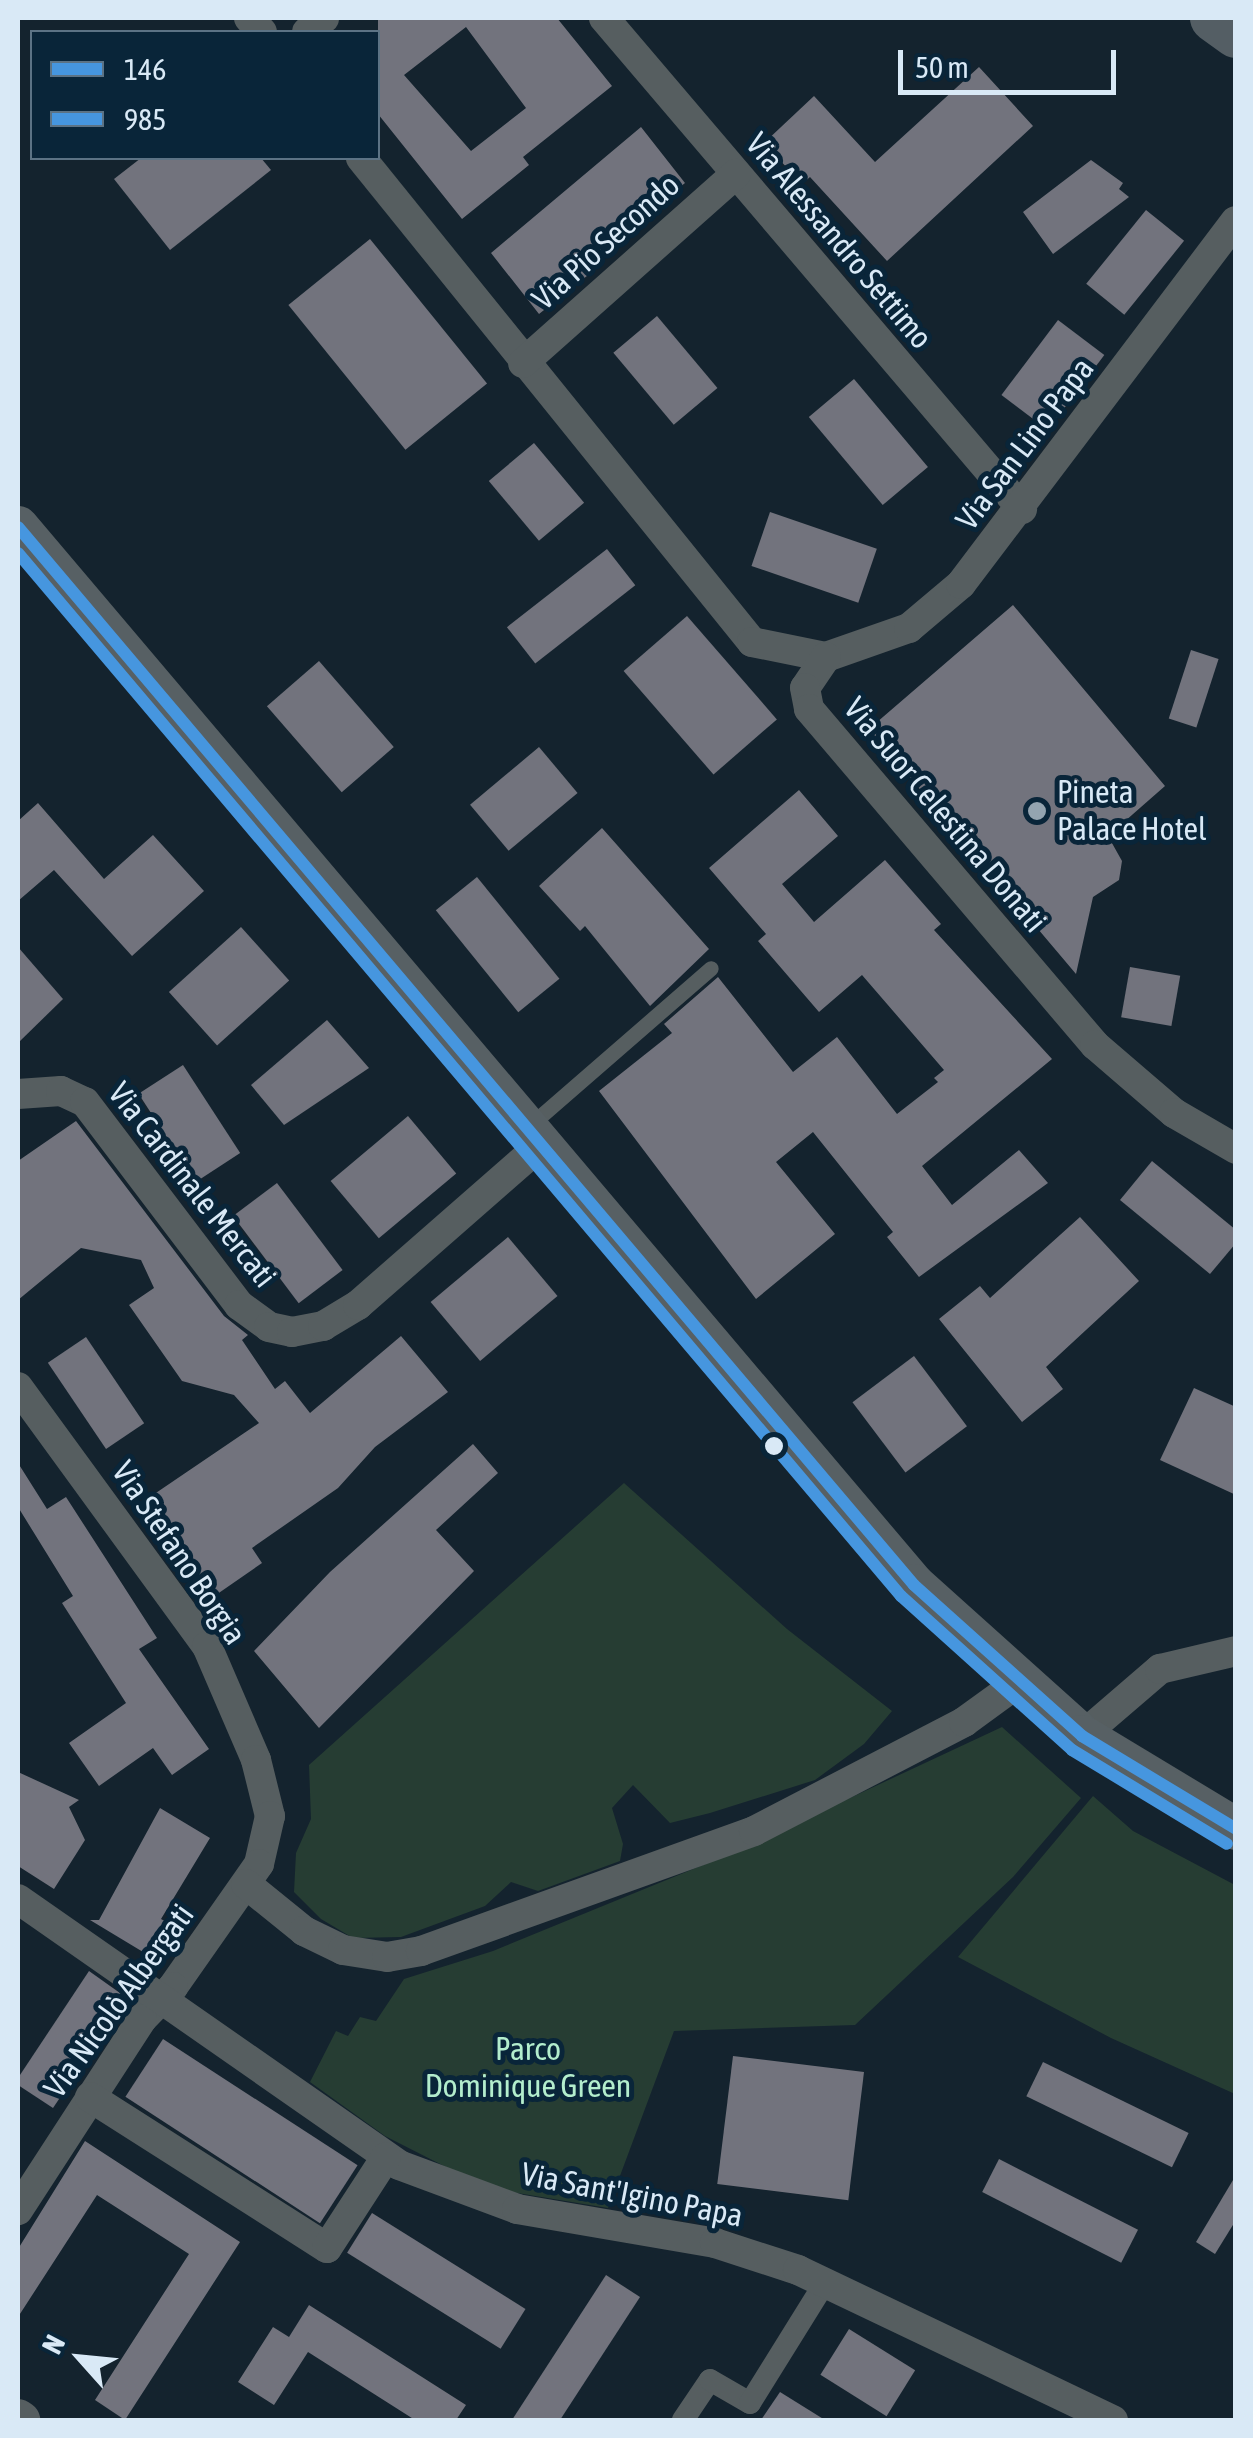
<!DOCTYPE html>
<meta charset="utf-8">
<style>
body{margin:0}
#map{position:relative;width:1253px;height:2438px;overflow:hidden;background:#14232e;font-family:"Asap Condensed",sans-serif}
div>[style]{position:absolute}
.green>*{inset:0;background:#263d33}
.building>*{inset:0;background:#72737d;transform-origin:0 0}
.service>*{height:15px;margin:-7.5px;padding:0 7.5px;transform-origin:7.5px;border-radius:7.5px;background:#565e60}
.pedestrian>*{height:22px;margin:-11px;padding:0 11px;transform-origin:11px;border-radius:11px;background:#565e60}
.minor>*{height:30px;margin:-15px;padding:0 15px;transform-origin:15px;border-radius:15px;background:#565e60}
.tertiary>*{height:38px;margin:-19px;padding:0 19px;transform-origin:19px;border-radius:19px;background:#565e60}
.secondary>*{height:42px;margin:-21px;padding:0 21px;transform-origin:21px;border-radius:21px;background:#576064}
.primary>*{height:48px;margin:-24px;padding:0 24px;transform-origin:24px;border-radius:24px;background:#545e64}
.bus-1>*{height:12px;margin:-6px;padding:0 6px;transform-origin:6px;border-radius:6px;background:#4696df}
.bus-2>*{height:12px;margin:-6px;padding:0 6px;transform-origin:6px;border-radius:6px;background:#4696df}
.dots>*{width:28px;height:28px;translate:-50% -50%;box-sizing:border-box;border:5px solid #092539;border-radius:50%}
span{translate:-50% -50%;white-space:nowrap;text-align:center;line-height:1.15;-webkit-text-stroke:10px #092539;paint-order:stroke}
.street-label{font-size:32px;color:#d9e9f6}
.poi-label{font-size:32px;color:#d9e9f6}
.left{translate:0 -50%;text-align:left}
.park-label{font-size:32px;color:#b3edcd}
.frame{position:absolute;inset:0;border:20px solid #d9e9f6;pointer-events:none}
.legend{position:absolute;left:30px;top:30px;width:350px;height:130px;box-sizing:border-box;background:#092539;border:2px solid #5c7385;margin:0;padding:12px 18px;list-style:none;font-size:30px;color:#d9e9f6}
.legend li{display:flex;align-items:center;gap:20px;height:50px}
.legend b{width:50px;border:2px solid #5c7385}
.north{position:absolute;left:30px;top:2308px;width:100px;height:100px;-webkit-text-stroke:8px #092539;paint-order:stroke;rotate:297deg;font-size:28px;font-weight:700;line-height:40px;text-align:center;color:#d9e9f6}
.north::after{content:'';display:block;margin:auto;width:35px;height:45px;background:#d9e9f6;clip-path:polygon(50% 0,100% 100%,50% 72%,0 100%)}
.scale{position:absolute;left:898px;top:50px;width:218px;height:45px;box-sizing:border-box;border:5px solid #d9e9f6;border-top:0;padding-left:12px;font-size:30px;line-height:35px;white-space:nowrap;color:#d9e9f6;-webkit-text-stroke:8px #092539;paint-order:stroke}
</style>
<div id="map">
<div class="green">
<i style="clip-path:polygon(624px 1483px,787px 1629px,892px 1711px,864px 1744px,815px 1780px,710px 1813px,670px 1823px,633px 1785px,612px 1808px,623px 1844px,620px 1861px,538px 1891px,511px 1882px,485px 1906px,401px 1937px,353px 1938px,321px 1919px,294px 1892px,296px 1853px,311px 1819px,309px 1765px)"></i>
<i style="clip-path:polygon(1002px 1727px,1081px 1798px,1013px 1877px,855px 2025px,674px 2031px,608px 2208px,505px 2191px,448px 2168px,385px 2136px,310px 2082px,336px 2031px,348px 2036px,360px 2017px,376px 2021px,404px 1979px,493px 1951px,730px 1854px)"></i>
<i style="clip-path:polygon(1093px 1796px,1133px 1831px,1235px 1885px,1235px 2094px,1111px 2038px,958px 1957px)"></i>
</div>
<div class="building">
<i style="clip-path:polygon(evenodd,378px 18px,557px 18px,612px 86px,523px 157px,529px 165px,462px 219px,378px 114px,378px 18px,466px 27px,526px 108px,471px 151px,404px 75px,466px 27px)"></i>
<i style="clip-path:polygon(979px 67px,1033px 126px,887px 261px,810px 177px,802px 184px,764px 143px,814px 96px,875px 162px)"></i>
<i style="clip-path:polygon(641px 127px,685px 183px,595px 254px,602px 264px,539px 314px,491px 253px)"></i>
<i style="clip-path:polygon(141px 158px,261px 158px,271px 170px,170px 250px,114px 179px)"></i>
<i style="clip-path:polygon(1091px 160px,1123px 183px,1119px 189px,1129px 197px,1053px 254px,1023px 212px)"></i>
<i style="left:1146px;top:210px;width:49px;height:95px;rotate:39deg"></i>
<i style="left:370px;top:239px;width:186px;height:105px;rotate:51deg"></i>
<i style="left:657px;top:316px;width:94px;height:57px;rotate:50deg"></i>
<i style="left:1058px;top:320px;width:58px;height:94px;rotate:37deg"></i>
<i style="left:854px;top:379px;width:115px;height:59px;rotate:50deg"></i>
<i style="left:534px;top:443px;width:78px;height:59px;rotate:50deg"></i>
<i style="left:770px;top:512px;width:113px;height:57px;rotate:19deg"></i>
<i style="left:607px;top:549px;width:46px;height:127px;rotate:52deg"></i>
<i style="clip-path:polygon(1013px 605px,1165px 786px,1108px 836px,1122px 861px,1119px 880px,1093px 897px,1076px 974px,869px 729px)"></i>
<i style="left:687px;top:616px;width:137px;height:84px;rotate:49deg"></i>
<i style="left:1191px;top:650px;width:29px;height:72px;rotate:18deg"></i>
<i style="left:319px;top:661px;width:114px;height:69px;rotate:49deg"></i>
<i style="left:539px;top:747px;width:60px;height:90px;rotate:50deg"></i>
<i style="clip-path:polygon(799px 790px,838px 836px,782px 884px,814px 922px,885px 860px,941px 924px,934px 930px,1052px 1059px,922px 1166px,952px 1205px,1019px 1150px,1048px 1183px,919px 1277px,887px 1237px,893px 1232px,813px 1132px,776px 1162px,835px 1234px,756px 1299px,599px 1091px,672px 1033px,664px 1024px,718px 977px,793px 1072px,837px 1037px,897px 1114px,938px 1082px,934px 1078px,944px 1070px,862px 975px,819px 1012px,758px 941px,766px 934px,709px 868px)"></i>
<i style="clip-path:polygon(38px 803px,104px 879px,153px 835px,204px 891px,132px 956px,54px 870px,18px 901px,18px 821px)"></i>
<i style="clip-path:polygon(602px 828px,709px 949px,650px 1006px,585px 926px,580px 931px,539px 886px)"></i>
<i style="left:477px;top:877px;width:131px;height:53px;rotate:51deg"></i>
<i style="left:241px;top:927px;width:72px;height:97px;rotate:48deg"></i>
<i style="clip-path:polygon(18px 947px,63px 999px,18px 1043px)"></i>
<i style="left:1130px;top:967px;width:51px;height:51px;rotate:10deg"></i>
<i style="clip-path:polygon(327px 1020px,369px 1068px,284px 1125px,251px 1085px)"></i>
<i style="left:183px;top:1065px;width:105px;height:53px;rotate:57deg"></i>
<i style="left:408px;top:1116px;width:75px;height:101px;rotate:50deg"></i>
<i style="clip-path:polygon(76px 1121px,224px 1316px,248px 1335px,242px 1340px,275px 1389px,285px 1381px,310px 1413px,401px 1336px,448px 1392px,375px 1447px,338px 1488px,252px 1548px,262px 1563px,213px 1597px,147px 1499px,259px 1423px,234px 1395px,182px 1381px,129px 1305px,154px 1288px,141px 1260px,81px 1248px,18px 1300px,18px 1161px)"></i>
<i style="clip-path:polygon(1152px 1161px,1236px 1230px,1236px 1243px,1210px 1274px,1120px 1200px)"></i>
<i style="left:277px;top:1183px;width:109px;height:55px;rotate:53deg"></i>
<i style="clip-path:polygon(1080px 1217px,1139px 1281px,1046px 1367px,1063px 1389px,1022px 1422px,939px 1319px,980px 1286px,990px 1298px)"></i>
<i style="left:508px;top:1237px;width:77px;height:101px;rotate:50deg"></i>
<i style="left:86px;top:1337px;width:104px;height:46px;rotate:56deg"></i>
<i style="left:914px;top:1356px;width:88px;height:77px;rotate:53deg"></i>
<i style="clip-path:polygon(1194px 1388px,1236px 1407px,1236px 1495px,1160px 1460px)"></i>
<i style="clip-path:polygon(473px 1444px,498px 1473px,436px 1530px,474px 1571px,319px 1728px,254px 1651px,330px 1572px)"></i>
<i style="clip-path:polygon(18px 1463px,47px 1509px,66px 1497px,157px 1638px,139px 1649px,209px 1749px,172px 1775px,153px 1748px,99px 1786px,69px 1743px,126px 1703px,62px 1603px,73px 1596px,18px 1507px)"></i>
<i style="clip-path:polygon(18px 1772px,79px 1800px,69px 1807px,85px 1840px,54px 1889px,18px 1866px)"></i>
<i style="clip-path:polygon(160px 1808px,210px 1838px,161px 1919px,172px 1925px,153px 1958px,90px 1920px,99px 1920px)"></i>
<i style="clip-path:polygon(89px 1971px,127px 1998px,53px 2108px,18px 2085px,18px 2078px)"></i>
<i style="left:163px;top:2039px;width:232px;height:69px;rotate:33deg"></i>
<i style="left:733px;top:2056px;width:132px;height:129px;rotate:7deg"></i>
<i style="left:1043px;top:2062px;width:162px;height:38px;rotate:26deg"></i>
<i style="clip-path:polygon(85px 2141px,240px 2242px,125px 2420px,95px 2400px,189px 2254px,97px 2195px,18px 2317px,18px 2249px)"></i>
<i style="left:999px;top:2159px;width:156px;height:37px;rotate:27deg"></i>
<i style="clip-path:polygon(1236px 2175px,1236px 2220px,1215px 2254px,1196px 2242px)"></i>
<i style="left:372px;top:2213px;width:181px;height:47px;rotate:32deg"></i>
<i style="clip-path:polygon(606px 2275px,640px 2297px,560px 2420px,512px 2420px)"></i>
<i style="clip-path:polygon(309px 2305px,466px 2405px,456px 2420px,415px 2420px,308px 2352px,274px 2405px,238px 2382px,273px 2327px,289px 2337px)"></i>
<i style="left:849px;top:2329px;width:78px;height:54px;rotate:32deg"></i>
<i style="clip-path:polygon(780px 2392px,825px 2420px,761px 2420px)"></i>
</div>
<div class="service">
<i style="left:528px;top:1127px;width:242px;rotate:-41deg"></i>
</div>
<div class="pedestrian">
<i style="left:683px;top:2420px;width:48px;rotate:-56deg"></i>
<i style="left:710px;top:2380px;width:46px;rotate:29.9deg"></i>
<i style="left:750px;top:2403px;width:144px;rotate:-58.1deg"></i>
</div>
<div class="minor">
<i style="left:249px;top:18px;width:19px;rotate:47deg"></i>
<i style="left:604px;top:18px;width:645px;rotate:49.59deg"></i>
<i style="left:307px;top:32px;width:22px;rotate:-39deg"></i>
<i style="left:361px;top:158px;width:622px;rotate:51.07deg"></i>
<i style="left:752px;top:642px;width:76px;rotate:11.5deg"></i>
<i style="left:826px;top:657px;width:88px;rotate:-19.3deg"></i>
<i style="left:909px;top:628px;width:68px;rotate:-40.2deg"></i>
<i style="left:961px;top:584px;width:455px;rotate:-52.9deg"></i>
<i style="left:523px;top:363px;width:285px;rotate:-41.6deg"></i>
<i style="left:826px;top:657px;width:37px;rotate:124deg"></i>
<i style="left:805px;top:688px;width:21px;rotate:79deg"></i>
<i style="left:809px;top:709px;width:441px;rotate:49.6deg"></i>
<i style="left:1095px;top:1045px;width:104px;rotate:40.7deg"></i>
<i style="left:1174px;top:1113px;width:72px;rotate:30.1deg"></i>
<i style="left:18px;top:1094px;width:43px;rotate:-4deg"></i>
<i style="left:61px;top:1091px;width:26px;rotate:25deg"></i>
<i style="left:85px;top:1102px;width:255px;rotate:52.8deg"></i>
<i style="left:239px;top:1305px;width:37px;rotate:36deg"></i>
<i style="left:269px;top:1327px;width:24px;rotate:12deg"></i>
<i style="left:292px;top:1332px;width:32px;rotate:-11deg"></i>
<i style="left:323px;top:1326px;width:41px;rotate:-31deg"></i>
<i style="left:358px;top:1305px;width:244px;rotate:-41.2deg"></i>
<i style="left:18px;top:1387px;width:321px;rotate:53.9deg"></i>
<i style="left:207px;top:1646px;width:124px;rotate:66.7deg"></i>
<i style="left:256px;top:1760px;width:58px;rotate:76deg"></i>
<i style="left:270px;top:1816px;width:49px;rotate:102.9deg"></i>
<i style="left:259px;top:1864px;width:150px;rotate:125deg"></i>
<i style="left:173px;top:1987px;width:45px;rotate:134.1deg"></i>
<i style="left:142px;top:2019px;width:228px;rotate:123deg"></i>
<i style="left:1082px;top:1736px;width:103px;rotate:-40.7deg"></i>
<i style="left:1160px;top:1669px;width:78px;rotate:-13.3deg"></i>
<i style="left:246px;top:1884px;width:75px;rotate:39deg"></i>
<i style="left:304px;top:1931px;width:43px;rotate:26deg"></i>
<i style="left:343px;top:1950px;width:45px;rotate:9deg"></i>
<i style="left:387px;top:1957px;width:35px;rotate:-10deg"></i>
<i style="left:421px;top:1951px;width:354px;rotate:-19.8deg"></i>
<i style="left:754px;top:1831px;width:237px;rotate:-27.4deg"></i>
<i style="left:964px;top:1722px;width:68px;rotate:-36deg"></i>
<i style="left:18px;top:1899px;width:465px;rotate:34.9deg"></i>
<i style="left:399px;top:2165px;width:126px;rotate:20.4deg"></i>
<i style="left:517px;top:2209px;width:201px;rotate:9.7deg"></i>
<i style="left:715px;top:2243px;width:87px;rotate:18deg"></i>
<i style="left:798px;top:2270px;width:349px;rotate:25.5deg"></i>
<i style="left:90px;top:2097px;width:281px;rotate:32.5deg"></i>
<i style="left:327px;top:2248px;width:108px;rotate:-57deg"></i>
</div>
<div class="tertiary">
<i style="left:18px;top:2418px;width:4px;rotate:34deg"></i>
</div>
<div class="secondary">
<i style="left:18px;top:527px;width:1386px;rotate:49.74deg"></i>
<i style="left:914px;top:1585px;width:226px;rotate:41.9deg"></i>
<i style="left:1082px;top:1736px;width:180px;rotate:31.1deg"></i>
</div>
<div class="primary">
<i style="left:1214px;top:18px;width:27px;rotate:36deg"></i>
</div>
<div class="bus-1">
<i style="left:18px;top:527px;width:1386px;rotate:49.74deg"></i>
<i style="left:914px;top:1585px;width:226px;rotate:41.9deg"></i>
<i style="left:1082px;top:1736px;width:180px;rotate:31.1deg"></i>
</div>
<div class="bus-2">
<i style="left:18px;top:553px;width:1367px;rotate:49.75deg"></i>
<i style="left:901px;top:1596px;width:230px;rotate:42deg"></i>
<i style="left:1072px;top:1750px;width:181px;rotate:31.2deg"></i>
</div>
<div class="dots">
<i style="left:1037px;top:811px;background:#94a4b0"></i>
<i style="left:774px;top:1446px;background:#d9e9f6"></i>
</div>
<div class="street-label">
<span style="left:839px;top:241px;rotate:50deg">Via Alessandro Settimo</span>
<span style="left:606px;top:242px;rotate:-42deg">Via Pio Secondo</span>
<span style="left:1025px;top:444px;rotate:-53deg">Via San Lino Papa</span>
<span style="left:945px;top:815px;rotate:50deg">Via Suor Celestina Donati</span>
<span style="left:192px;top:1185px;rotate:52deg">Via Cardinale Mercati</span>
<span style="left:179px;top:1553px;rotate:56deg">Via Stefano Borgia</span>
<span style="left:119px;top:2001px;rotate:-54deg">Via Nicolò Albergati</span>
<span style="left:632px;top:2195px;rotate:11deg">Via Sant'Igino Papa</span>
</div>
<div class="poi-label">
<span class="left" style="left:1057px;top:811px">Pineta<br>Palace Hotel</span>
</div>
<div class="park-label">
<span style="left:528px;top:2068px">Parco<br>Dominique Green</span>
</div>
<div class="frame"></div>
<ul class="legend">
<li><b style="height:12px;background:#4696df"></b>146</li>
<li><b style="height:12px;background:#4696df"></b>985</li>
</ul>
<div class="north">N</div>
<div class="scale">50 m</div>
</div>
